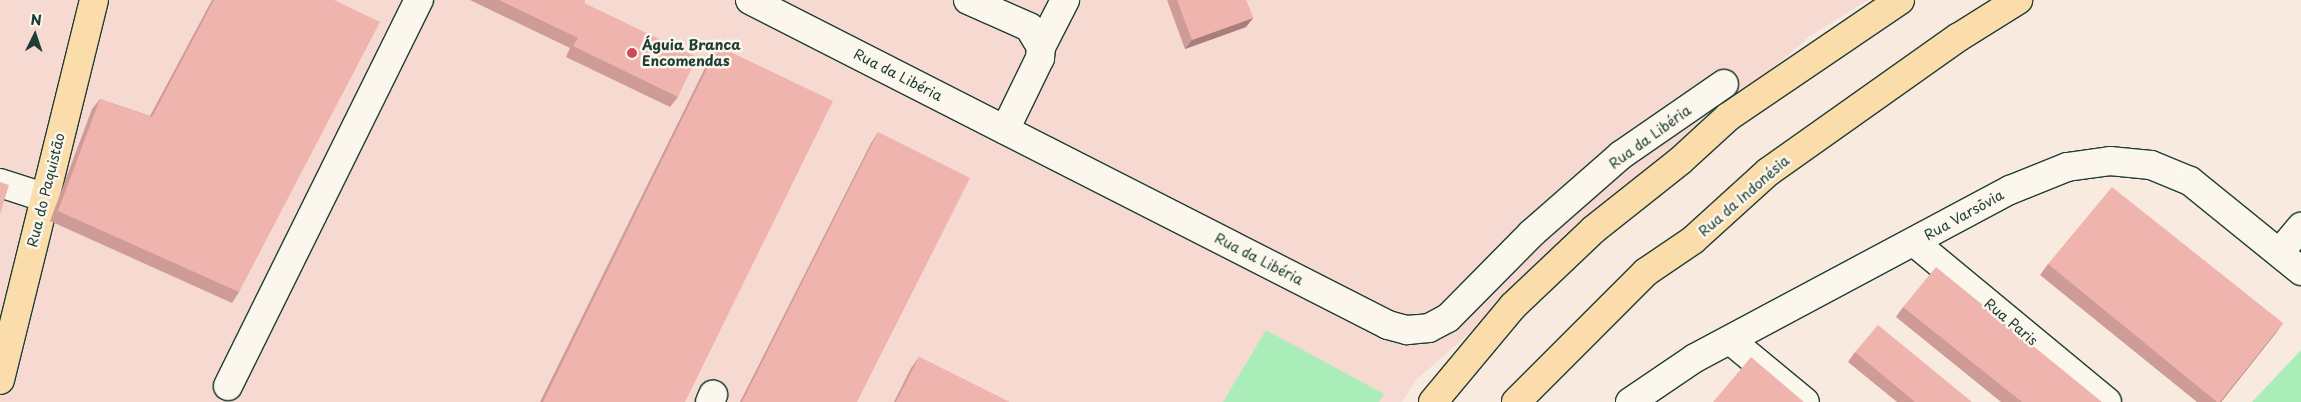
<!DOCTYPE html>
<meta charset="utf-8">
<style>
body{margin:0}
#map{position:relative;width:2301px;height:402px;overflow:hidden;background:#f9eae0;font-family:"Playpen Sans",sans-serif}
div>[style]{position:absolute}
.built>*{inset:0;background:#f6dad1}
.green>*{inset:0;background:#aaedb8}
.roads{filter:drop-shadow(1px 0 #1f3d34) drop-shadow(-1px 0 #1f3d34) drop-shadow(0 1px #1f3d34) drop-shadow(0 -1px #1f3d34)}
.minor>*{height:28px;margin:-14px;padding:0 14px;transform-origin:14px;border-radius:14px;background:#fbf7ec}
.major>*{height:28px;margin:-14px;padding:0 14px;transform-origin:14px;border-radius:14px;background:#fbdcab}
.wall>*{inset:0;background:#ce9b96}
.shaded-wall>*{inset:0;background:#a87e7a}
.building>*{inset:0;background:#f0b4ae}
.dots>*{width:14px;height:14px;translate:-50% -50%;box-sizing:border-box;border:2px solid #fbf7ec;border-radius:50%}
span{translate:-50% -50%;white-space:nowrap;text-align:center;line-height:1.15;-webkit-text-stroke:5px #fbf7ec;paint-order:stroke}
.poi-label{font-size:14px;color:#1f3d34;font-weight:700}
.left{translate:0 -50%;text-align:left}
.street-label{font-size:14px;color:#1f3d34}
.north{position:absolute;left:10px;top:10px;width:50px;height:50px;-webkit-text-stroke:4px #fbf7ec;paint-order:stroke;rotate:4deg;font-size:14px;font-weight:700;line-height:20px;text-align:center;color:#1f3d34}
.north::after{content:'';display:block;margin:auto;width:18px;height:22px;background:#1f3d34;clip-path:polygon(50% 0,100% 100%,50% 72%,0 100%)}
</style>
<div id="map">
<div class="built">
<i style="clip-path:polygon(0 0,1868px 0,1810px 36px,1417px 379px,1402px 402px,0 402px)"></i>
</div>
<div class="green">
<i style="clip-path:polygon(1266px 330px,1384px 394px,1379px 402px,1223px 402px)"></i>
<i style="clip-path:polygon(2301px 350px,2301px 402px,2252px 402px)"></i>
</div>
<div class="roads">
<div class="minor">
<i style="left:750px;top:0;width:716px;rotate:26.99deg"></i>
<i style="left:1388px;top:325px;width:20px;rotate:15deg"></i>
<i style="left:1407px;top:330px;width:22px;rotate:-5deg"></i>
<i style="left:1429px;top:328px;width:21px;rotate:-28deg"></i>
<i style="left:1448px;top:318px;width:120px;rotate:-45.3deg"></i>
<i style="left:1532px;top:233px;width:118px;rotate:-41.2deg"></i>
<i style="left:1621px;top:155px;width:125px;rotate:-34.6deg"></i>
<i style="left:968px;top:0;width:67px;rotate:23.9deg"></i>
<i style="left:1029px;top:27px;width:23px;rotate:59deg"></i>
<i style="left:1041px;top:47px;width:11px;rotate:95deg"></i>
<i style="left:1040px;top:58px;width:80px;rotate:115.9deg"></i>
<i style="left:1041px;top:47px;width:53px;rotate:-62.9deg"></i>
<i style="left:0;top:183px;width:45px;rotate:18deg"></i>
<i style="left:1915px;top:243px;width:249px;rotate:39.6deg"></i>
<i style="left:2280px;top:252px;width:33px;rotate:-50deg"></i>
<i style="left:1730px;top:340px;width:97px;rotate:39.6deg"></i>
<i style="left:228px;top:386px;width:431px;rotate:-63.7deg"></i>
<i style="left:710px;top:402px;width:8px;rotate:-67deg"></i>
<i style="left:1630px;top:402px;width:78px;rotate:-34.1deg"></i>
<i style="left:1695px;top:358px;width:357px;rotate:-28.1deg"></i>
<i style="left:2010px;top:190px;width:61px;rotate:-22deg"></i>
<i style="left:2067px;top:167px;width:43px;rotate:-7.9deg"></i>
<i style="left:2110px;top:161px;width:41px;rotate:5.6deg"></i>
<i style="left:2151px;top:165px;width:42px;rotate:22.3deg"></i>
<i style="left:2190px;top:181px;width:143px;rotate:39deg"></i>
</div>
<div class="major">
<i style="left:0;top:380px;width:391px;rotate:-76.1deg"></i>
<i style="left:1433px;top:402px;width:125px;rotate:-50.2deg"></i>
<i style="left:1513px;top:306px;width:110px;rotate:-43.5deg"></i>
<i style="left:1593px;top:230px;width:111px;rotate:-38.4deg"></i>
<i style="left:1680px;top:161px;width:65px;rotate:-42.5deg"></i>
<i style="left:1728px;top:117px;width:208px;rotate:-34.2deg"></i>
<i style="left:1516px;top:402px;width:184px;rotate:-45deg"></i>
<i style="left:1646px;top:272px;width:57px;rotate:-34.2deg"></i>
<i style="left:1693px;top:240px;width:101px;rotate:-42.2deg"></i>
<i style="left:1768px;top:172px;width:234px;rotate:-35.3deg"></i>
<i style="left:1959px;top:37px;width:70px;rotate:-32.1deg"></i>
</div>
</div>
<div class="wall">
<i style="clip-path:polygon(212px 0,334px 0,239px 292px,232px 303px,50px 221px,92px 109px,100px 99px,150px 116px)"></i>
<i style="clip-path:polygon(470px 0,585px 0,584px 3px,678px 97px,670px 107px,566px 57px,570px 48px)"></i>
<i style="clip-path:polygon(1167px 0,1246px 0,1253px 18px,1246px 27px,1185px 49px)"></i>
<i style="clip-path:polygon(718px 46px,685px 402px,540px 402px,711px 56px)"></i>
<i style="clip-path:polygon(878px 132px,857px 402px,740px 402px,871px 143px)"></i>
<i style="clip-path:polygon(2048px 264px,2283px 323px,2275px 334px,2221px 402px,2197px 402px,2040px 275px)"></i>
<i style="clip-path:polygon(1903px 307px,2102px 402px,2001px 402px,1896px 317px)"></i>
<i style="clip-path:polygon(1855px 352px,1972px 402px,1897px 402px,1848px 362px)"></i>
<i style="clip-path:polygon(919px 357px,1009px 402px,894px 402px,911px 368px)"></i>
</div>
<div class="shaded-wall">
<i style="clip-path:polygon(1253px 18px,1246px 27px,1185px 49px,1192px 40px)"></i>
<i style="clip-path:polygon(2283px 323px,2275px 334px,2221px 402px,2220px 402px)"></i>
</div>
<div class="building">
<i style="clip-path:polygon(214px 0,334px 0,380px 22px,239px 292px,58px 211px,100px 99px,152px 117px)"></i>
<i style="clip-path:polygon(499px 0,585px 0,584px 3px,697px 57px,678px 97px,573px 46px,578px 38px)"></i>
<i style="clip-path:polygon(1177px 0,1246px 0,1253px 18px,1192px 40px)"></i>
<i style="clip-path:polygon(718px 46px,833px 101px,685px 402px,543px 402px)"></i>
<i style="clip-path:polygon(878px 132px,970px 178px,857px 402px,742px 402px)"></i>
<i style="clip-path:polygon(0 182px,9px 185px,0 214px)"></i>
<i style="clip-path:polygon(2112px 187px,2283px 323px,2220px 402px,2217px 402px,2048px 264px)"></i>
<i style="clip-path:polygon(1936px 267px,2102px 402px,2022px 402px,1903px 307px)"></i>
<i style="clip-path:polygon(1878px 325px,1972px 402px,1915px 402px,1855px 352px)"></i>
<i style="clip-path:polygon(919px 357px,1009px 402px,896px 402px)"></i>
<i style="clip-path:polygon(1751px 357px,1804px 402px,1713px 402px)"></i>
</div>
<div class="dots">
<i style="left:632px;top:53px;background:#d1495b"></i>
</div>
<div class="poi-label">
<span class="left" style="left:642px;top:53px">Águia Branca<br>Encomendas</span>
</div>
<div class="street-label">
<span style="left:898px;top:75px;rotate:27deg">Rua da Libéria</span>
<span style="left:1650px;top:137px;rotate:-36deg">Rua da Libéria</span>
<span style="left:46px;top:190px;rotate:-76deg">Rua do Paquistão</span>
<span style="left:1744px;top:196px;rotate:-41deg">Rua da Indonésia</span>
<span style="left:1964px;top:215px;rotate:-29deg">Rua Varsōvia</span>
<span style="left:1259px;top:259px;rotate:27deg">Rua da Libéria</span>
<span style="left:2011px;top:322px;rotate:40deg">Rua Paris</span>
</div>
<div class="north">N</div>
</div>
